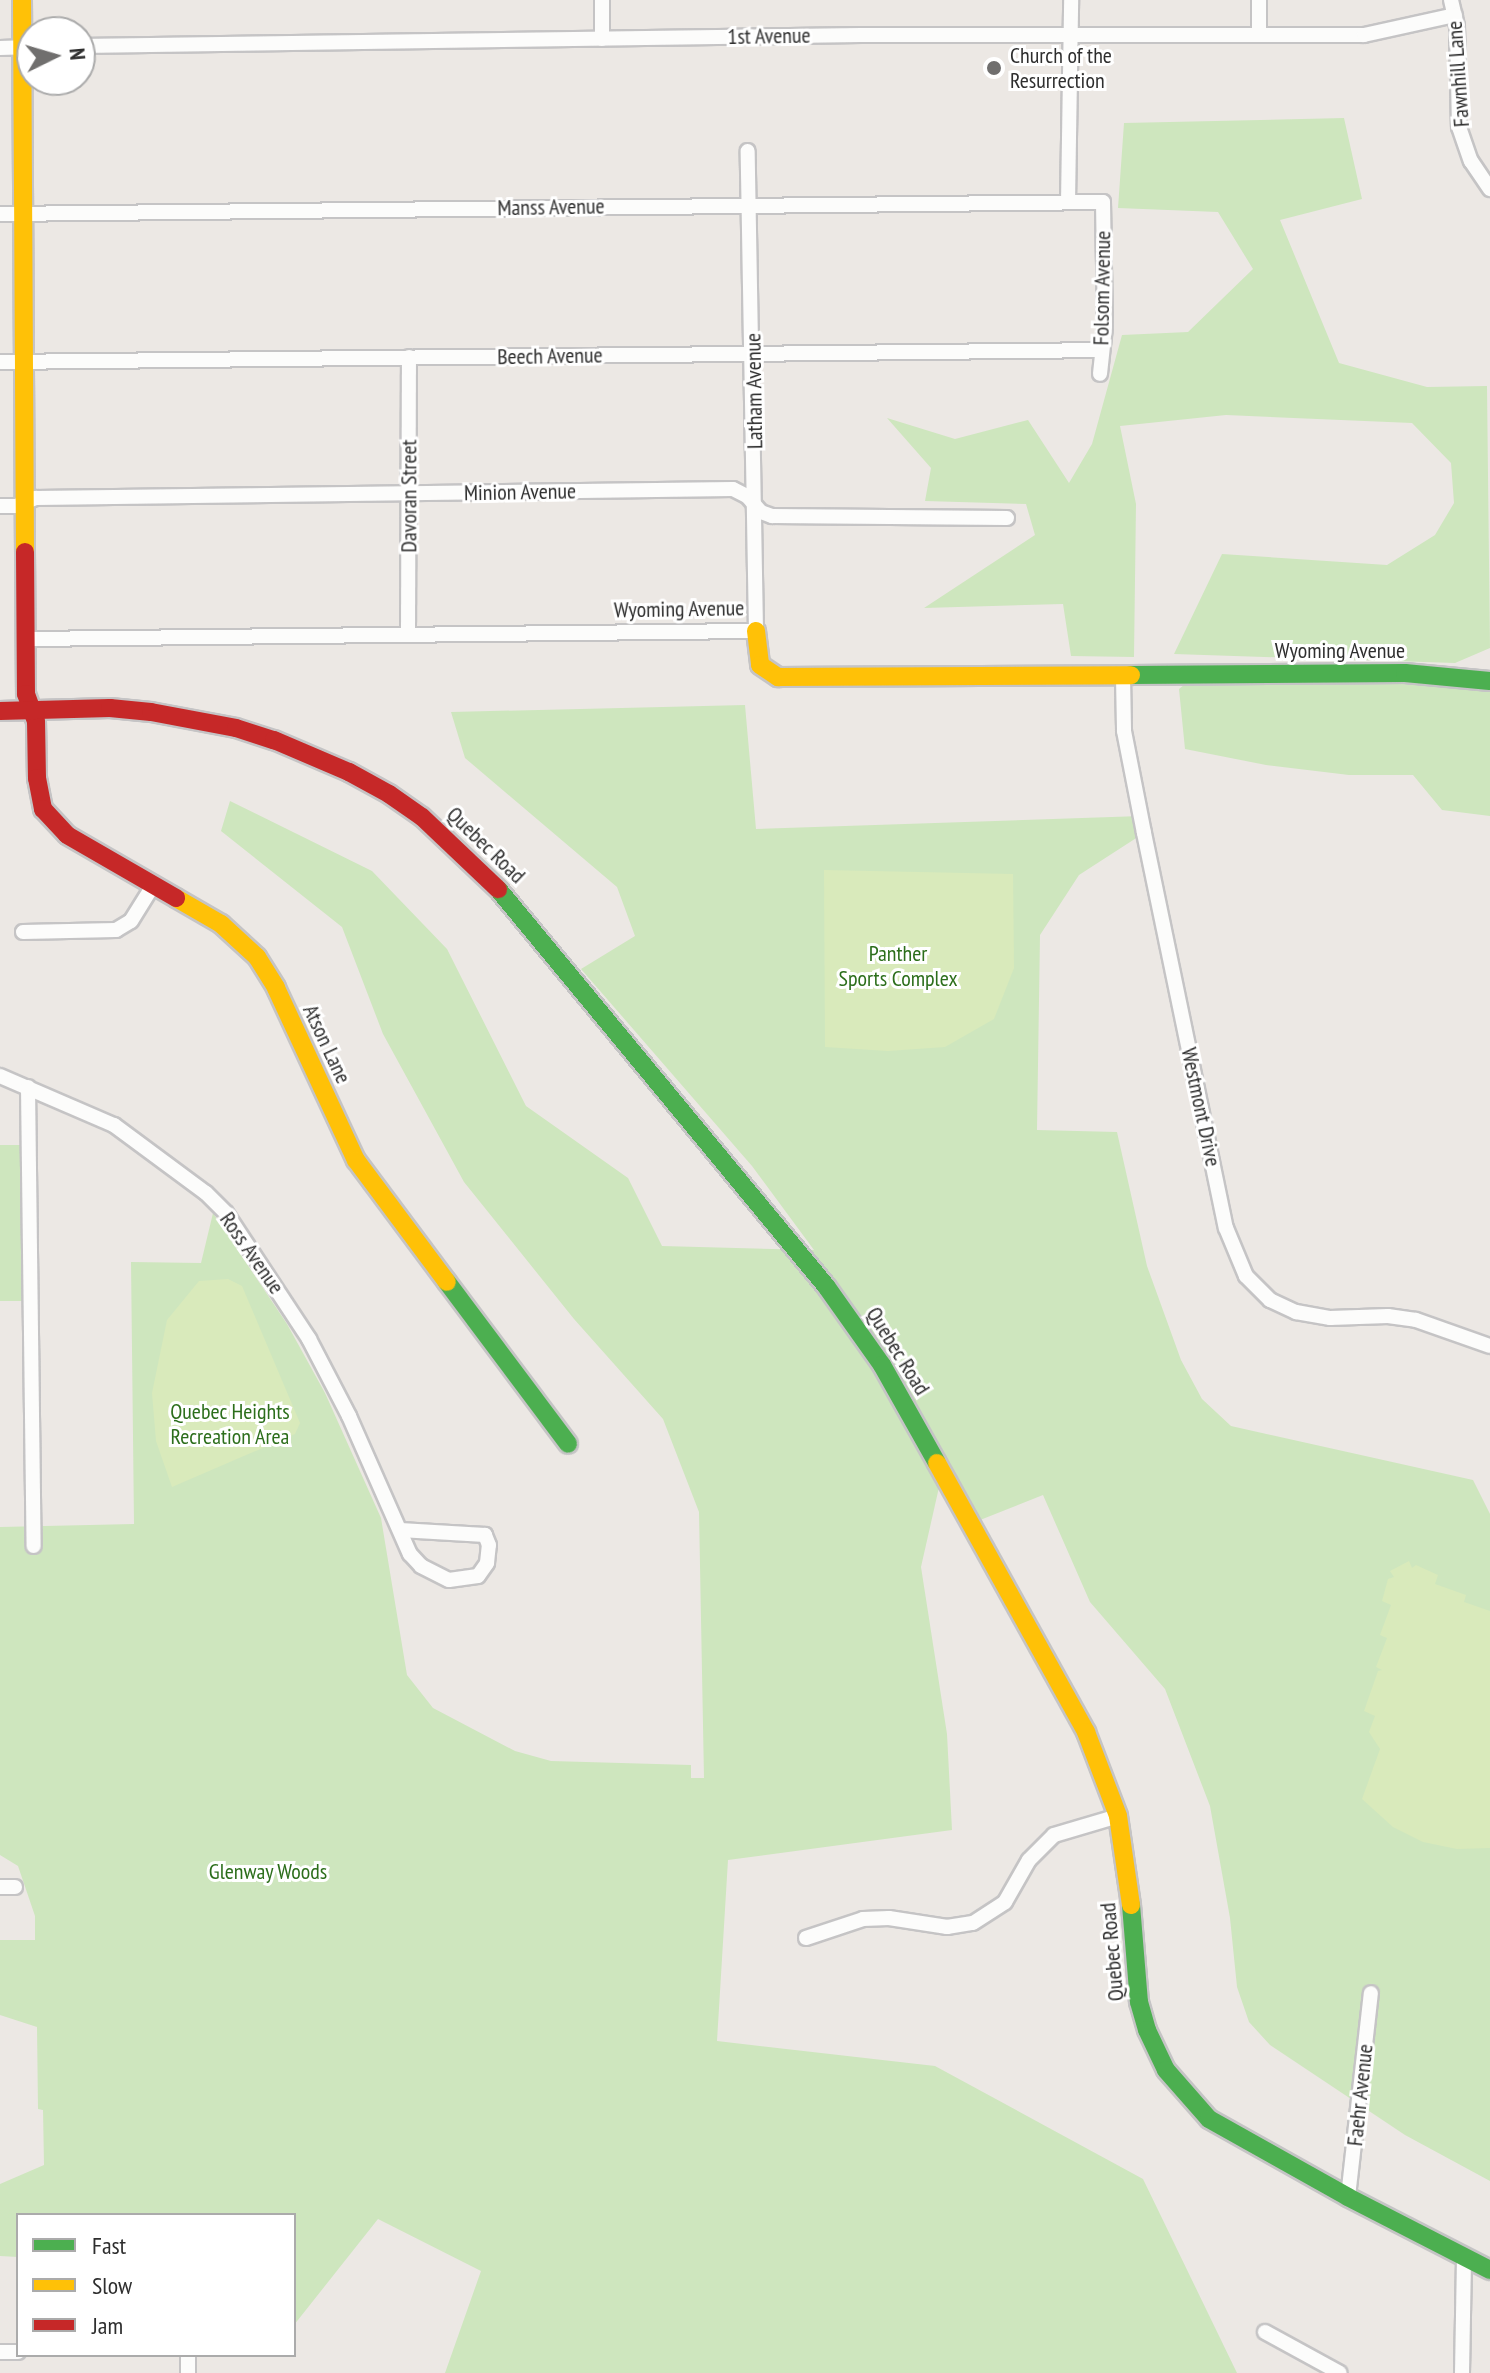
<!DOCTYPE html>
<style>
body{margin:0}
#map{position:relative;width:1490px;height:2373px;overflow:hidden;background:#ece8e4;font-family:"PT Sans Narrow",sans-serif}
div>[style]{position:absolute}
.green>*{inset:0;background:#cee6be;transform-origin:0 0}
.pitch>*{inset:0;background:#d9eabb}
.roads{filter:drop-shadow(2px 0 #c5c4c5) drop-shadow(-2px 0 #c5c4c5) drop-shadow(0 2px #c5c4c5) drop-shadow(0 -2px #c5c4c5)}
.street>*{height:14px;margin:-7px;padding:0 7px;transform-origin:7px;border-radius:7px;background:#fcfcfb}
.fast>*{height:18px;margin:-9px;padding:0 9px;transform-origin:9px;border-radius:9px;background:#4caf50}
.slow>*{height:18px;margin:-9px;padding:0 9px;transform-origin:9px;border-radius:9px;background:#ffc107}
.jam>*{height:18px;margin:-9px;padding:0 9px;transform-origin:9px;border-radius:9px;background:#c62828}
.dots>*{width:22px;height:22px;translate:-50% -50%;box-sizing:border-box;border:4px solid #fff;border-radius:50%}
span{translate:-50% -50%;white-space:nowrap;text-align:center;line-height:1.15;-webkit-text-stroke:6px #fff;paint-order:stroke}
.street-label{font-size:22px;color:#2e2e2e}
.poi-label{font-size:22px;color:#2e2e2e}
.left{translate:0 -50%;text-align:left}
.park-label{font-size:22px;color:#2c6e1b}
.legend{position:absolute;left:16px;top:2213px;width:280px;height:144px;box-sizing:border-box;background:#fff;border:2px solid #ababab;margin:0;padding:10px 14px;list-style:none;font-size:24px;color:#2e2e2e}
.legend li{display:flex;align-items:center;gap:16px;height:40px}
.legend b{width:40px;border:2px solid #ababab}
.north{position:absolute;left:16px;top:16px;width:80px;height:80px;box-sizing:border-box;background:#fff;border:2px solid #ababab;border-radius:50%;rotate:85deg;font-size:22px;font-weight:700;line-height:32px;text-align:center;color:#2e2e2e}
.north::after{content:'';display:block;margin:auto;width:28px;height:36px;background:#706f6e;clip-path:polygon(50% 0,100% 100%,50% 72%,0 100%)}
</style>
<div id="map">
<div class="green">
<i style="clip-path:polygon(1344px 118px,1362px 199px,1280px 220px,1339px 363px,1427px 387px,1487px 386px,1490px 648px,1455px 663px,1174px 654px,1222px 554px,1387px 565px,1435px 535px,1454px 503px,1451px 463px,1412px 423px,1226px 415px,1120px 426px,1136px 504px,1134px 657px,1071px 656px,1063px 604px,924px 608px,1035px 535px,1026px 504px,925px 501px,931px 468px,887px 418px,955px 439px,1028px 420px,1069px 483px,1092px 444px,1122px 335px,1188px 332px,1253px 269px,1218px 212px,1118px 208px,1124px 123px)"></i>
<i style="clip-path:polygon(1195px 676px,1490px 681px,1490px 816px,1442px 810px,1413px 775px,1349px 775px,1266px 765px,1185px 749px,1179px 689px)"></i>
<i style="clip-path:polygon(745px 705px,756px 829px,1141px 816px,1144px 833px,1079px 875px,1040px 935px,1037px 1130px,1117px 1132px,1147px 1266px,1181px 1360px,1202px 1399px,1231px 1426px,1473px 1480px,1490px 1514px,1490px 2181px,1405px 2135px,1270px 2045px,1249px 2022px,1237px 1987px,1230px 1918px,1210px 1806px,1165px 1689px,1090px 1602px,1043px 1495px,970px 1524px,942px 1474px,921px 1567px,947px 1734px,952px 1830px,728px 1860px,717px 2041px,935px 2066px,1143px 2179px,1237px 2373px,445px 2373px,481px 2271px,378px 2219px,294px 2325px,294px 2215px,18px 2215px,18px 2257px,0 2256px,0 2184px,44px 2165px,43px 2110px,38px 2109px,37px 2027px,0 2015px,0 1940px,35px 1940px,35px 1916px,18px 1866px,0 1855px,0 1527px,134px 1524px,131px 1262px,201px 1263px,213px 1213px,287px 1324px,325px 1393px,381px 1518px,407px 1675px,433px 1708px,515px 1751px,551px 1761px,691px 1765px,691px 1778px,704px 1778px,699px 1512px,663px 1419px,574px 1319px,464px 1182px,383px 1034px,342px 927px,221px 831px,230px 801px,372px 871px,447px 949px,526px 1106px,628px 1178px,662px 1246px,814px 1250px,752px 1166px,581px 969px,635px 936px,617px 887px,465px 758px,451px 712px)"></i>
<i style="left:0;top:1145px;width:29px;height:156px"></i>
</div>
<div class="pitch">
<i style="clip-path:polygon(824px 870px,1013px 874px,1014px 968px,994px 1019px,945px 1047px,888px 1051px,825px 1047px)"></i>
<i style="clip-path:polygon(228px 1279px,242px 1286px,300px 1423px,295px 1434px,172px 1487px,156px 1441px,152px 1393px,167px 1320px,199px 1281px)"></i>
<i style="clip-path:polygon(1409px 1561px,1412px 1568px,1416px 1565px,1438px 1575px,1435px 1584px,1466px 1595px,1464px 1602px,1490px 1611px,1490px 1848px,1457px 1849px,1423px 1842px,1393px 1827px,1362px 1799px,1380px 1749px,1369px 1732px,1375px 1716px,1364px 1711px,1378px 1671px,1382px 1670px,1376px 1667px,1387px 1638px,1380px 1635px,1391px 1605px,1382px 1601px,1388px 1579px,1394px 1577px,1390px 1571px)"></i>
</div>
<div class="roads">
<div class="street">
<i style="left:602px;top:0;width:39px;rotate:90deg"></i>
<i style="left:1451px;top:0;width:27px;rotate:77deg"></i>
<i style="left:1457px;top:26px;width:101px;rotate:88.9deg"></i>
<i style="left:1459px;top:127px;width:36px;rotate:71deg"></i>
<i style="left:1471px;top:161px;width:34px;rotate:56deg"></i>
<i style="left:1259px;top:35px;width:35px;rotate:-90deg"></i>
<i style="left:80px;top:46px;width:781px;rotate:-0.81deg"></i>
<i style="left:861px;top:35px;width:503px"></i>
<i style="left:1364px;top:35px;width:93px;rotate:-12.4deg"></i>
<i style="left:0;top:48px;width:32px;rotate:-2deg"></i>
<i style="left:1068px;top:202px;width:202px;rotate:-89.1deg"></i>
<i style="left:0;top:214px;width:1103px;rotate:-0.62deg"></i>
<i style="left:1103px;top:202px;width:125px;rotate:89.1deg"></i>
<i style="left:1105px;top:327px;width:47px;rotate:96.1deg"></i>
<i style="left:0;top:362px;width:1101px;rotate:-0.62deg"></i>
<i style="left:0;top:506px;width:16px"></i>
<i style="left:16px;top:506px;width:22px;rotate:-22deg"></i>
<i style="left:36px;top:498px;width:697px;rotate:-0.74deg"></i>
<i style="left:733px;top:489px;width:16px;rotate:27deg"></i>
<i style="left:747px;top:496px;width:21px;rotate:49deg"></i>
<i style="left:761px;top:512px;width:12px;rotate:20deg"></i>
<i style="left:772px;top:516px;width:235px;rotate:0.5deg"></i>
<i style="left:408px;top:635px;width:278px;rotate:-89.8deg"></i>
<i style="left:26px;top:639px;width:730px;rotate:-0.63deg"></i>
<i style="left:756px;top:631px;width:480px;rotate:-91deg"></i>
<i style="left:1123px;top:677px;width:54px;rotate:88.9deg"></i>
<i style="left:1124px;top:731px;width:104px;rotate:78.9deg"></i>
<i style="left:1144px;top:833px;width:403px;rotate:78.3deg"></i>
<i style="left:1226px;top:1228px;width:52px;rotate:67.4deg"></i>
<i style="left:1246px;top:1276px;width:34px;rotate:45deg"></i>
<i style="left:1270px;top:1300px;width:29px;rotate:25deg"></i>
<i style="left:1296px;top:1312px;width:35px;rotate:10deg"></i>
<i style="left:1330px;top:1318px;width:58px;rotate:-2deg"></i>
<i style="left:1388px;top:1316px;width:28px;rotate:8deg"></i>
<i style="left:1416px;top:1320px;width:78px;rotate:19.4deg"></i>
<i style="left:23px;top:932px;width:93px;rotate:-1.2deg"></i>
<i style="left:116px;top:930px;width:17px;rotate:-31deg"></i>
<i style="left:131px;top:921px;width:44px;rotate:-58.1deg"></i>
<i style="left:0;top:1076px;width:124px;rotate:23.3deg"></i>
<i style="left:114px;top:1125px;width:114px;rotate:36.5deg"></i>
<i style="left:206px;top:1193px;width:28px;rotate:45deg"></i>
<i style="left:226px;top:1213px;width:151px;rotate:56.6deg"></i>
<i style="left:309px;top:1339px;width:87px;rotate:62.5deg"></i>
<i style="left:349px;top:1416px;width:151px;rotate:66.2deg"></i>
<i style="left:410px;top:1554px;width:16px;rotate:47deg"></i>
<i style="left:421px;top:1566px;width:31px;rotate:27deg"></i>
<i style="left:449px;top:1580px;width:29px;rotate:-8deg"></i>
<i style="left:478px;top:1576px;width:16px;rotate:-55deg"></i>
<i style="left:487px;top:1563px;width:18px;rotate:-84deg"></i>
<i style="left:489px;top:1545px;width:11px;rotate:-112deg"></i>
<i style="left:485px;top:1535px;width:85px;rotate:-176.6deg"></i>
<i style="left:28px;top:1087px;width:459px;rotate:89.3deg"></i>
<i style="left:0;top:1887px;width:15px"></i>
<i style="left:806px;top:1938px;width:60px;rotate:-18.4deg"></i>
<i style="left:863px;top:1919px;width:26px;rotate:-2deg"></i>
<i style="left:889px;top:1918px;width:59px;rotate:8.8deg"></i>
<i style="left:947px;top:1927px;width:26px;rotate:-9deg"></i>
<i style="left:973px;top:1923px;width:38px;rotate:-33deg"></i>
<i style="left:1005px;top:1902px;width:48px;rotate:-60.3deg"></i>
<i style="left:1029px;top:1860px;width:35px;rotate:-45deg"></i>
<i style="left:1054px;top:1835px;width:67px;rotate:-16.5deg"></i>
<i style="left:1348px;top:2197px;width:205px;rotate:-83.6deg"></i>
<i style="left:1265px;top:2332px;width:85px;rotate:28.7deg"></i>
<i style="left:0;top:2352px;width:18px"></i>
<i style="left:188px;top:2355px;width:18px;rotate:90deg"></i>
<i style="left:1462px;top:2373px;width:116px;rotate:-89deg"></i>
</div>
<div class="fast">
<i style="left:1131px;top:675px;width:274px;rotate:-0.4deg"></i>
<i style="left:1405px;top:673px;width:85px;rotate:5.4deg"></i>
<i style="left:498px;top:889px;width:515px;rotate:50.44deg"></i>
<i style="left:826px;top:1286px;width:97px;rotate:54.7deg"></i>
<i style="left:882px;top:1365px;width:112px;rotate:60.7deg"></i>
<i style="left:447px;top:1282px;width:202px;rotate:53.2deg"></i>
<i style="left:1131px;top:1905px;width:97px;rotate:85.3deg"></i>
<i style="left:1139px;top:2002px;width:29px;rotate:74deg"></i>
<i style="left:1147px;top:2030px;width:44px;rotate:64.6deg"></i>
<i style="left:1166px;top:2070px;width:65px;rotate:48.7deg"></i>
<i style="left:1209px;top:2119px;width:159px;rotate:29.3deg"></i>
<i style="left:1348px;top:2197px;width:160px;rotate:27.2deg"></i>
</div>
<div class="slow">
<i style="left:22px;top:0;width:552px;rotate:89.69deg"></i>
<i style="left:756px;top:631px;width:34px;rotate:83deg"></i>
<i style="left:760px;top:665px;width:22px;rotate:34deg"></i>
<i style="left:778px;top:677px;width:353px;rotate:-0.3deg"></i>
<i style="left:176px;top:898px;width:52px;rotate:30deg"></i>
<i style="left:221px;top:924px;width:49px;rotate:42.5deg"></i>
<i style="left:257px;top:957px;width:36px;rotate:58deg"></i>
<i style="left:276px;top:988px;width:190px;rotate:65.1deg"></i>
<i style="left:356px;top:1160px;width:152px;rotate:53.3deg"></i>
<i style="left:937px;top:1463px;width:308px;rotate:61deg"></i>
<i style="left:1086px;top:1732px;width:90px;rotate:69.1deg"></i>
<i style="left:1118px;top:1816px;width:90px;rotate:81.7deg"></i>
</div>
<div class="jam">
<i style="left:25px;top:552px;width:142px;rotate:89.6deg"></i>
<i style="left:26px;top:694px;width:29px;rotate:70deg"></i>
<i style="left:36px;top:721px;width:57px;rotate:89deg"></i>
<i style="left:37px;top:778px;width:32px;rotate:79deg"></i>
<i style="left:43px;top:809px;width:35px;rotate:47deg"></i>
<i style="left:67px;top:835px;width:126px;rotate:30deg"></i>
<i style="left:0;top:711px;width:110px;rotate:-1.6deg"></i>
<i style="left:110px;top:708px;width:41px;rotate:5.6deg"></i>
<i style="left:151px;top:712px;width:86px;rotate:10.7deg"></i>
<i style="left:236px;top:728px;width:40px;rotate:18deg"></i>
<i style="left:274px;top:740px;width:82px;rotate:23.1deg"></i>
<i style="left:349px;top:772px;width:46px;rotate:28.8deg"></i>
<i style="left:389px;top:794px;width:40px;rotate:34.9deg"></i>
<i style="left:422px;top:817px;width:105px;rotate:43.5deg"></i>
</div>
</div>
<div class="dots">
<i style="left:994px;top:68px;background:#706f6e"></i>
</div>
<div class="street-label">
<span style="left:769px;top:36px;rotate:-1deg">1st Avenue</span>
<span style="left:1458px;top:74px;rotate:-94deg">Fawnhill Lane</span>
<span style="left:551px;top:207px;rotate:-1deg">Manss Avenue</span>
<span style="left:1102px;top:288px;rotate:-89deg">Folsom Avenue</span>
<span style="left:550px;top:356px;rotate:-1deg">Beech Avenue</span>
<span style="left:754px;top:391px;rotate:-91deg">Latham Avenue</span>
<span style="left:520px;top:492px;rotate:-1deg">Minion Avenue</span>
<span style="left:409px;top:496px;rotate:-90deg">Davoran Street</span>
<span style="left:679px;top:609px;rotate:-1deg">Wyoming Avenue</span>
<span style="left:1340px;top:651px">Wyoming Avenue</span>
<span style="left:486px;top:845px;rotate:44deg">Quebec Road</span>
<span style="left:327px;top:1044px;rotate:65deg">Atson Lane</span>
<span style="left:1201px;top:1107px;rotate:78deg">Westmont Drive</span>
<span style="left:252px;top:1253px;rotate:55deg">Ross Avenue</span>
<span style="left:898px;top:1351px;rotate:58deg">Quebec Road</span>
<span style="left:1112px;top:1952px;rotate:-95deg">Quebec Road</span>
<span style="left:1360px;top:2095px;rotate:-84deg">Faehr Avenue</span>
</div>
<div class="poi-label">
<span class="left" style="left:1010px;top:68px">Church of the<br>Resurrection</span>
</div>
<div class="park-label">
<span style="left:898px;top:966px">Panther<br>Sports Complex</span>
<span style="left:230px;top:1424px">Quebec Heights<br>Recreation Area</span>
<span style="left:268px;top:1872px">Glenway Woods</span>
</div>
<ul class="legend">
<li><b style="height:10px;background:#4caf50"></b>Fast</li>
<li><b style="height:10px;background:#ffc107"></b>Slow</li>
<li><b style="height:10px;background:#c62828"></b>Jam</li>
</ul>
<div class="north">N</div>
</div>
